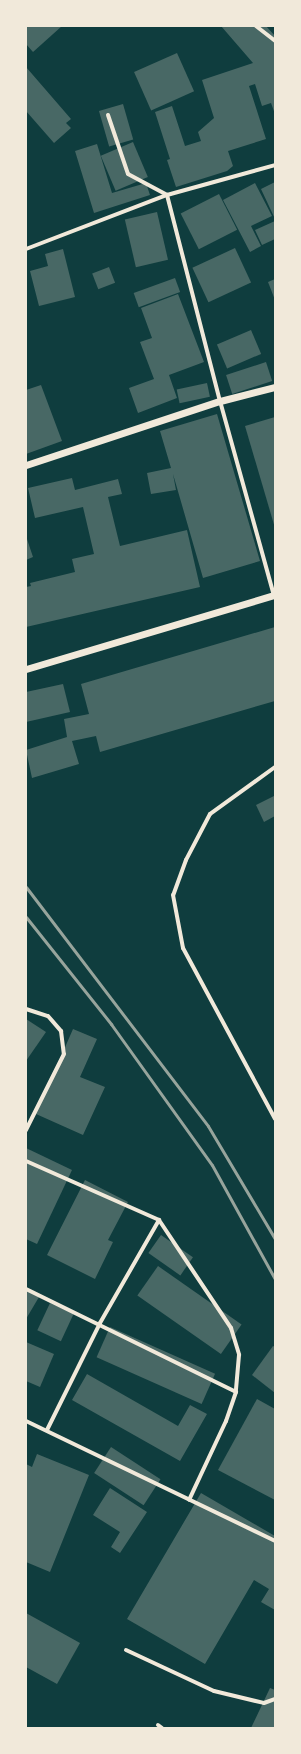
<!DOCTYPE html>
<style>
body{margin:0}
#map{position:relative;width:301px;height:1754px;overflow:hidden;background:#0f3d3e;font-family:Jost,sans-serif}
div>[style]{position:absolute}
.building>*{inset:0;background:#486865;transform-origin:0 0}
.minor>*{height:4px;margin:-2px;padding:0 2px;transform-origin:2px;border-radius:2px;background:#f1e9da}
.tertiary>*{height:7px;margin:-3.5px;padding:0 3.5px;transform-origin:3.5px;border-radius:3.5px;background:#f1e9da}
.rail>*{height:3px;margin:-1.5px;padding:0 1.5px;transform-origin:1.5px;border-radius:1.5px;background:#97a49c}
span{translate:-50% -50%;white-space:nowrap;text-align:center;line-height:1.15;-webkit-text-stroke:3px #f1e9da;paint-order:stroke}
.frame{position:absolute;inset:0;border:27px solid #f1e9da;pointer-events:none}
</style>
<div id="map">
<div class="building">
<i style="clip-path:polygon(26px 26px,62px 26px,33px 52px,26px 44px)"></i>
<i style="clip-path:polygon(221px 26px,266px 26px,275px 36px,275px 114px,271px 103px,262px 106px,255px 84px,249px 86px,266px 139px,228px 151px,233px 166px,227px 171px,176px 187px,167px 160px,170px 159px,155px 112px,172px 106px,185px 146px,201px 141px,198px 132px,214px 118px,202px 80px,253px 63px)"></i>
<i style="left:177px;top:53px;width:42px;height:47px;rotate:66deg"></i>
<i style="clip-path:polygon(26px 67px,71px 119px,66px 123px,71px 128px,54px 143px,26px 111px)"></i>
<i style="left:123px;top:104px;width:37px;height:25px;rotate:74deg"></i>
<i style="left:133px;top:142px;width:38px;height:35px;rotate:67deg"></i>
<i style="clip-path:polygon(97px 144px,112px 193px,146px 183px,150px 195px,94px 213px,75px 151px)"></i>
<i style="clip-path:polygon(275px 182px,275px 219px,261px 189px)"></i>
<i style="clip-path:polygon(255px 183px,272px 216px,251px 226px,261px 246px,250px 252px,223px 200px)"></i>
<i style="left:219px;top:194px;width:40px;height:43px;rotate:63deg"></i>
<i style="left:157px;top:212px;width:49px;height:33px;rotate:77deg"></i>
<i style="clip-path:polygon(275px 221px,275px 239px,262px 245px,255px 230px)"></i>
<i style="left:235px;top:248px;width:38px;height:47px;rotate:65deg"></i>
<i style="clip-path:polygon(63px 249px,75px 297px,39px 306px,30px 271px,48px 266px,45px 254px)"></i>
<i style="left:109px;top:267px;width:17px;height:18px;rotate:69deg"></i>
<i style="left:175px;top:278px;width:15px;height:44px;rotate:70deg"></i>
<i style="clip-path:polygon(275px 279px,275px 300px,268px 282px)"></i>
<i style="clip-path:polygon(178px 294px,204px 362px,169px 375px,177px 398px,138px 413px,129px 388px,154px 379px,140px 342px,152px 338px,141px 308px)"></i>
<i style="left:251px;top:330px;width:26px;height:37px;rotate:67deg"></i>
<i style="left:266px;top:362px;width:20px;height:42px;rotate:72deg"></i>
<i style="left:207px;top:383px;width:14px;height:31px;rotate:78deg"></i>
<i style="clip-path:polygon(41px 385px,62px 441px,26px 454px,26px 390px)"></i>
<i style="clip-path:polygon(217px 414px,260px 561px,203px 578px,173px 474px,176px 490px,151px 494px,147px 473px,171px 468px,160px 431px)"></i>
<i style="clip-path:polygon(275px 417px,275px 528px,245px 426px)"></i>
<i style="clip-path:polygon(72px 478px,75px 490px,118px 479px,122px 494px,108px 497px,120px 546px,187px 530px,200px 587px,26px 627px,26px 587px,31px 586px,30px 583px,75px 572px,72px 559px,94px 554px,83px 507px,35px 518px,28px 488px)"></i>
<i style="clip-path:polygon(26px 536px,33px 557px,26px 560px)"></i>
<i style="clip-path:polygon(275px 627px,275px 701px,100px 752px,96px 736px,72px 741px,79px 764px,32px 778px,26px 750px,67px 737px,64px 719px,89px 714px,81px 684px)"></i>
<i style="clip-path:polygon(63px 684px,70px 712px,26px 722px,26px 692px)"></i>
<i style="clip-path:polygon(274px 796px,275px 816px,264px 822px,256px 805px)"></i>
<i style="clip-path:polygon(26px 1019px,46px 1032px,26px 1061px)"></i>
<i style="clip-path:polygon(73px 1029px,97px 1039px,80px 1077px,105px 1087px,83px 1135px,36px 1114px)"></i>
<i style="clip-path:polygon(26px 1148px,72px 1170px,37px 1244px,26px 1239px)"></i>
<i style="clip-path:polygon(85px 1180px,128px 1202px,108px 1240px,113px 1242px,95px 1279px,47px 1255px)"></i>
<i style="left:161px;top:1235px;width:39px;height:22px;rotate:35deg"></i>
<i style="left:158px;top:1266px;width:102px;height:36px;rotate:35deg"></i>
<i style="clip-path:polygon(26px 1289px,39px 1297px,26px 1319px)"></i>
<i style="left:50px;top:1303px;width:26px;height:30px;rotate:25deg"></i>
<i style="left:110px;top:1327px;width:115px;height:33px;rotate:24deg"></i>
<i style="clip-path:polygon(26px 1342px,54px 1354px,40px 1387px,26px 1381px)"></i>
<i style="clip-path:polygon(273px 1346px,275px 1347px,275px 1393px,252px 1375px)"></i>
<i style="clip-path:polygon(87px 1374px,178px 1426px,190px 1405px,207px 1414px,180px 1461px,72px 1400px)"></i>
<i style="clip-path:polygon(257px 1399px,275px 1409px,275px 1500px,218px 1470px)"></i>
<i style="left:111px;top:1447px;width:59px;height:31px;rotate:33deg"></i>
<i style="clip-path:polygon(37px 1454px,89px 1475px,50px 1572px,26px 1562px,26px 1464px,32px 1467px)"></i>
<i style="clip-path:polygon(110px 1488px,147px 1512px,120px 1553px,111px 1547px,120px 1532px,93px 1515px)"></i>
<i style="clip-path:polygon(201px 1493px,275px 1536px,275px 1610px,261px 1602px,269px 1589px,254px 1580px,205px 1664px,127px 1619px)"></i>
<i style="clip-path:polygon(26px 1613px,80px 1643px,57px 1684px,26px 1667px)"></i>
<i style="clip-path:polygon(270px 1688px,275px 1690px,275px 1728px,251px 1728px)"></i>
</div>
<div class="minor">
<i style="left:256px;top:26px;width:24px;rotate:38deg"></i>
<i style="left:108px;top:115px;width:62px;rotate:71.3deg"></i>
<i style="left:128px;top:174px;width:44px;rotate:28.3deg"></i>
<i style="left:167px;top:195px;width:213px;rotate:75.6deg"></i>
<i style="left:220px;top:401px;width:202px;rotate:74.5deg"></i>
<i style="left:26px;top:249px;width:151px;rotate:-21deg"></i>
<i style="left:167px;top:195px;width:112px;rotate:-15.5deg"></i>
<i style="left:275px;top:767px;width:80px;rotate:144.1deg"></i>
<i style="left:210px;top:814px;width:52px;rotate:117.6deg"></i>
<i style="left:186px;top:860px;width:37px;rotate:110deg"></i>
<i style="left:173px;top:895px;width:54px;rotate:79.3deg"></i>
<i style="left:183px;top:948px;width:194px;rotate:61.7deg"></i>
<i style="left:26px;top:1009px;width:23px;rotate:18deg"></i>
<i style="left:48px;top:1016px;width:20px;rotate:49deg"></i>
<i style="left:61px;top:1031px;width:23px;rotate:83deg"></i>
<i style="left:64px;top:1054px;width:85px;rotate:116.6deg"></i>
<i style="left:26px;top:1161px;width:145px;rotate:23.9deg"></i>
<i style="left:159px;top:1220px;width:130px;rotate:56.3deg"></i>
<i style="left:231px;top:1328px;width:28px;rotate:73deg"></i>
<i style="left:239px;top:1355px;width:37px;rotate:95deg"></i>
<i style="left:236px;top:1392px;width:31px;rotate:109deg"></i>
<i style="left:226px;top:1421px;width:87px;rotate:115.1deg"></i>
<i style="left:26px;top:1289px;width:234px;rotate:26.1deg"></i>
<i style="left:26px;top:1421px;width:276px;rotate:25.7deg"></i>
<i style="left:47px;top:1430px;width:119px;rotate:-63.6deg"></i>
<i style="left:100px;top:1323px;width:119px;rotate:-60.2deg"></i>
<i style="left:126px;top:1650px;width:97px;rotate:25deg"></i>
<i style="left:214px;top:1691px;width:51px;rotate:13.5deg"></i>
<i style="left:264px;top:1703px;width:12px;rotate:-20deg"></i>
<i style="left:158px;top:1725px;width:5px;rotate:37deg"></i>
</div>
<div class="tertiary">
<i style="left:26px;top:465px;width:204px;rotate:-18.3deg"></i>
<i style="left:220px;top:401px;width:57px;rotate:-14.3deg"></i>
<i style="left:26px;top:669px;width:260px;rotate:-16.6deg"></i>
</div>
<div class="rail">
<i style="left:26px;top:887px;width:300px;rotate:52.7deg"></i>
<i style="left:208px;top:1126px;width:131px;rotate:59.3deg"></i>
<i style="left:26px;top:917px;width:137px;rotate:51.5deg"></i>
<i style="left:111px;top:1024px;width:173px;rotate:54.4deg"></i>
<i style="left:212px;top:1165px;width:130px;rotate:61.1deg"></i>
</div>
<div class="frame"></div>
</div>
